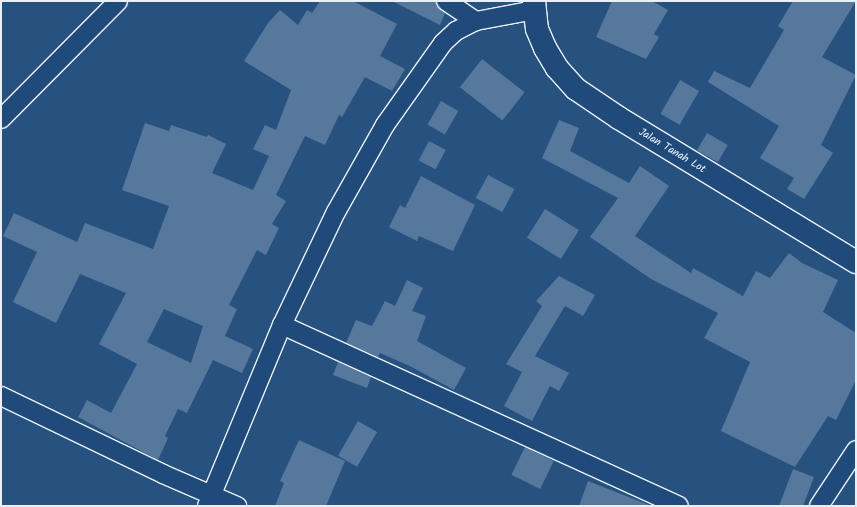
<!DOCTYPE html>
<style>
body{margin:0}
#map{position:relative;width:857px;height:507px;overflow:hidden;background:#27517f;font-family:Kalam,sans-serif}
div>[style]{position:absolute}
.building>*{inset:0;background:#57789d;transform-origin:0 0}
.roads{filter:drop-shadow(1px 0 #e8f1f8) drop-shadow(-1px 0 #e8f1f8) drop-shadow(0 1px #e8f1f8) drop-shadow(0 -1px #e8f1f8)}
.minor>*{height:18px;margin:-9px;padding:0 9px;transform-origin:9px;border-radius:9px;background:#1f4a7a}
.secondary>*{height:22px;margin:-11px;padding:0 11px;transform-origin:11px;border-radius:11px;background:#1f4a7a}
span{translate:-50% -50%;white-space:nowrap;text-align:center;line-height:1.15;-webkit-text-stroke:4px #1f4a7a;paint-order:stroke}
.street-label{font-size:11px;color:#e8f1f8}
.frame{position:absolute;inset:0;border:2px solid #e8f1f8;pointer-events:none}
</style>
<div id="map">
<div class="building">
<i style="clip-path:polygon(evenodd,320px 1px,353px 1px,397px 24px,380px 56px,405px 69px,392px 91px,365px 77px,342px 117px,339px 115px,325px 145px,305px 136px,276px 195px,286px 201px,272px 224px,279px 228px,266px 255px,257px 250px,229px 305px,237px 309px,225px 336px,253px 349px,242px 373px,213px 360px,187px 413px,178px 409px,165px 436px,168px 438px,158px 460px,78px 417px,87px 400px,111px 413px,137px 364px,99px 344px,126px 293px,80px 274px,56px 323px,13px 302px,37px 252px,3px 236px,14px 213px,77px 242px,85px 223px,153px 249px,169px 206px,122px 190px,145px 123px,169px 131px,171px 125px,207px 137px,208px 135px,226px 144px,212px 173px,253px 190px,269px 156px,253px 149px,265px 125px,276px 130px,291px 90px,244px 61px,268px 23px,280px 10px,298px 25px,307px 10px,312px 13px,320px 1px,164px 309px,203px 326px,191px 363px,147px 342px,164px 309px)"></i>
<i style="clip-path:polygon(392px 1px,436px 1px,437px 6px,445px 13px,440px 25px)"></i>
<i style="clip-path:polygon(612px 1px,652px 1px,668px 10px,654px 34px,659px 37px,646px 59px,596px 37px)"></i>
<i style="clip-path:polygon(793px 1px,856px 1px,822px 57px,856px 75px,821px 145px,833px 153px,804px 199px,787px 189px,794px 178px,760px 158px,779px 126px,708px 82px,714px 71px,750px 88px,784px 30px,778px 26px)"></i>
<i style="left:482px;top:59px;width:54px;height:36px;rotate:38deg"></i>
<i style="left:680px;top:80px;width:22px;height:39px;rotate:30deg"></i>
<i style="left:441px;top:101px;width:20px;height:27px;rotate:30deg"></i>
<i style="clip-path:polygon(559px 120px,579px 128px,570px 151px,629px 183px,640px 166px,669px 186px,635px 236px,691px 273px,693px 268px,743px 296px,756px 271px,770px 278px,789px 253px,802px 263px,838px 280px,823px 312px,856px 333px,856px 380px,836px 420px,828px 416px,795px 467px,721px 431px,750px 362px,704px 338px,718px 313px,651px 279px,590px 237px,618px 198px,542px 158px)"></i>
<i style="left:707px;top:133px;width:24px;height:20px;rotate:30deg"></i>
<i style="left:429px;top:141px;width:19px;height:22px;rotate:28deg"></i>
<i style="left:488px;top:175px;width:30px;height:26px;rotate:28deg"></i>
<i style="clip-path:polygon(421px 176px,475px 205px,453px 251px,419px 236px,417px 241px,389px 227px,400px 205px,405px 208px)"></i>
<i style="left:545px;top:209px;width:40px;height:34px;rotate:32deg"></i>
<i style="clip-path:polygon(559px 276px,595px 295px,583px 316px,565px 306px,535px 356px,569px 373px,559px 391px,550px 386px,532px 421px,504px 406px,522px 372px,506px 364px,542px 306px,536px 301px)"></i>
<i style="clip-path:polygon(407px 280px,423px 288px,412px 311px,426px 316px,417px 341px,466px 368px,454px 390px,410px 366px,380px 353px,378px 357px,346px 343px,356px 320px,372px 326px,385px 301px,395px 306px)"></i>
<i style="clip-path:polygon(338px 362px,371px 377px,367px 388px,333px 375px)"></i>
<i style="left:358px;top:421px;width:22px;height:40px;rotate:30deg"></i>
<i style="clip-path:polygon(299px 440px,345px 461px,326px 506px,275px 506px,284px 483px,280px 481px)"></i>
<i style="left:525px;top:447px;width:32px;height:31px;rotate:26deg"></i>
<i style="clip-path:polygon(793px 469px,814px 477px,803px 506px,779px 506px)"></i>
<i style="clip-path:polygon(588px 481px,649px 505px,649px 506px,579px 506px)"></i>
</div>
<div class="roads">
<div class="minor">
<i style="left:446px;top:1px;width:36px;rotate:34deg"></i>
<i style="left:1px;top:119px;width:166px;rotate:-45.2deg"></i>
<i style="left:282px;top:325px;width:436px;rotate:24.5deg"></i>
<i style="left:1px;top:396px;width:180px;rotate:25.7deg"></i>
<i style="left:163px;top:474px;width:81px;rotate:23.4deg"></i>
<i style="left:207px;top:506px;width:196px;rotate:-67.5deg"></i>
<i style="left:282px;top:325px;width:125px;rotate:-64.5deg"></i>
<i style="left:336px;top:212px;width:100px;rotate:-60.6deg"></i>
<i style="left:385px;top:125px;width:100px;rotate:-54.7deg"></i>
<i style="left:443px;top:43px;width:18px;rotate:-43deg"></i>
<i style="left:456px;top:31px;width:22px;rotate:-27deg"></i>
<i style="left:476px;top:21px;width:59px;rotate:-10.7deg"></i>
<i style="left:819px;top:506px;width:67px;rotate:-56.5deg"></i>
</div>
<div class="secondary">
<i style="left:534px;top:1px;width:28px;rotate:84deg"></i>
<i style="left:537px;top:29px;width:21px;rotate:67deg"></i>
<i style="left:545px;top:48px;width:23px;rotate:59deg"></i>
<i style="left:557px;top:68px;width:28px;rotate:48deg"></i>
<i style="left:576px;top:89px;width:52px;rotate:34deg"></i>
<i style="left:619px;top:118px;width:277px;rotate:31.3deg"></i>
</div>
</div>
<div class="street-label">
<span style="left:672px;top:151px;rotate:31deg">Jalan Tanah Lot</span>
</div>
<div class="frame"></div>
</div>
